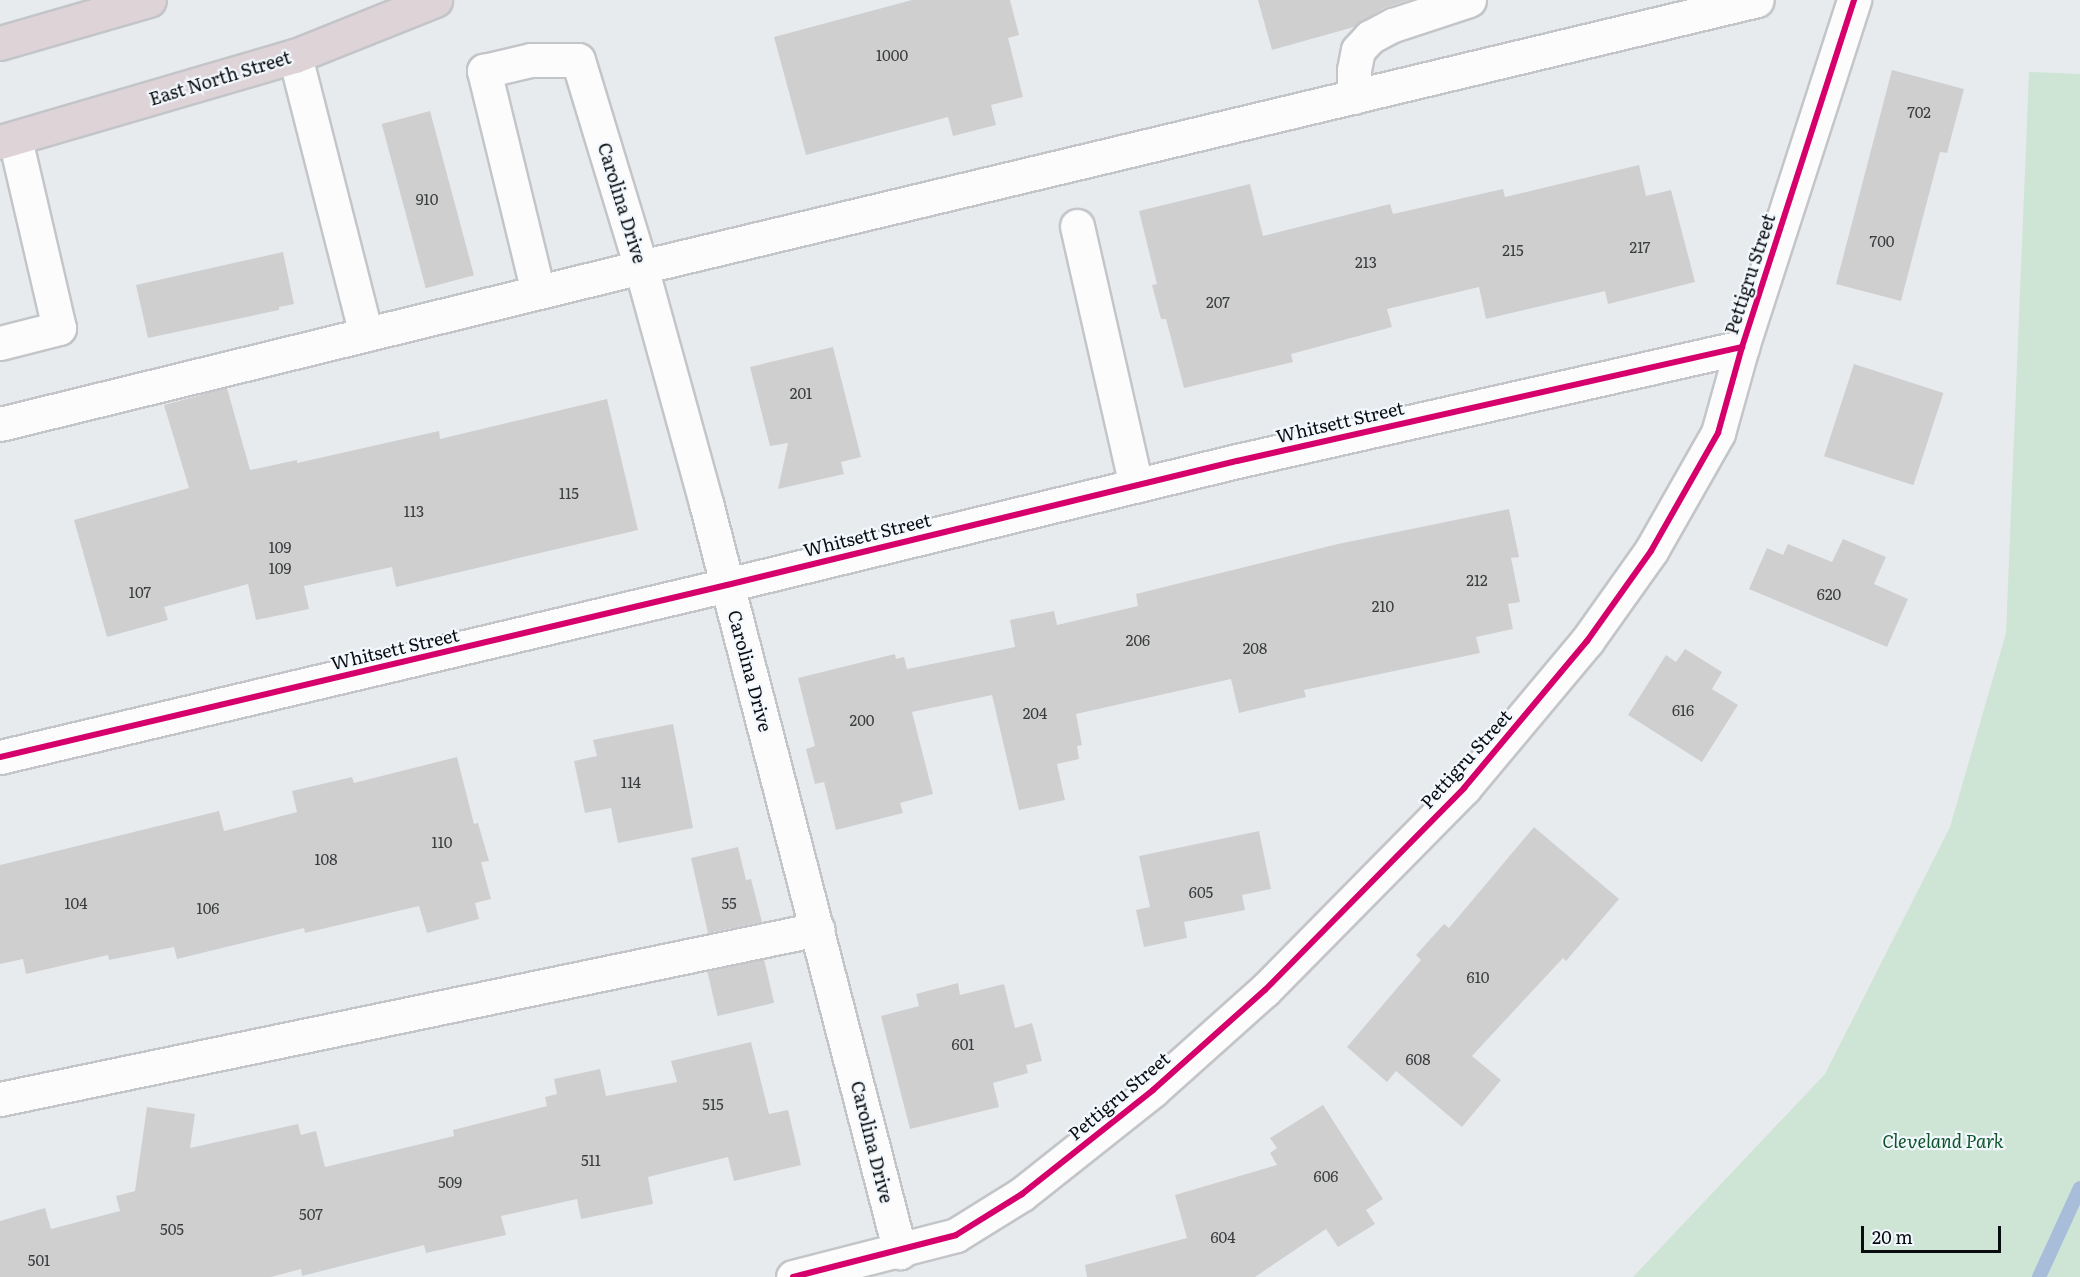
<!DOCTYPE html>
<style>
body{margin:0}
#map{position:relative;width:2080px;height:1277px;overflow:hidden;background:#e8ebee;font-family:Literata,serif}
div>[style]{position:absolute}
.green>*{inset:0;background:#cee4d5}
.stream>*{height:14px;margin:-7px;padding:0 7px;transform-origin:7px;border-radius:7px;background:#a7bdda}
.building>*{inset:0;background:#cfcfd0;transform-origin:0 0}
.roads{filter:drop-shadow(2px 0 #c3c5c8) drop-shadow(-2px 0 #c3c5c8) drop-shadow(0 2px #c3c5c8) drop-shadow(0 -2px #c3c5c8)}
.minor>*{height:33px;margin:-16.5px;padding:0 16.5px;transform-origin:16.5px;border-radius:16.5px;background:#fcfcfc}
.highway>*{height:33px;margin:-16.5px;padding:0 16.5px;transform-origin:16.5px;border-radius:16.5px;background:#ded3d7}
.cycleway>*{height:6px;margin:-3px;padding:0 3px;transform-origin:3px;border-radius:3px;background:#d6006c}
span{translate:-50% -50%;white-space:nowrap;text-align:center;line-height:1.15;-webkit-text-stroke:4.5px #f2f8fe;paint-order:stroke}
.number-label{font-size:15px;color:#3a3d3e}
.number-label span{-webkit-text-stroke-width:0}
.street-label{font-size:18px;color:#090c0e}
.park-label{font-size:18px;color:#0e5429;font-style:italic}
.scale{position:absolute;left:1861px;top:1226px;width:140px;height:27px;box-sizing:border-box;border:3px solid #090c0e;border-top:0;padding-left:8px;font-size:18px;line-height:21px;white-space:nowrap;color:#090c0e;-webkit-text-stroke:4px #f2f8fe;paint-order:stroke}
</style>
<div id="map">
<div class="green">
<i style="clip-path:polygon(2029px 72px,2080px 74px,2080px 1277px,1633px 1277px,1825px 1074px,1950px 827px,2006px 633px)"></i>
</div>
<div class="stream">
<i style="left:2039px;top:1277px;width:98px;rotate:-65.3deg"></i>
</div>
<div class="building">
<i style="clip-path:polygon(912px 0,1010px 0,1019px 35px,1008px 38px,1023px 97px,991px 105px,996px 125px,953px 136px,948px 117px,806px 155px,774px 37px)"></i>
<i style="clip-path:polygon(1258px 0,1409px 0,1384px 8px,1354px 27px,1272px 50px)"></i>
<i style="clip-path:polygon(1892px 70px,1964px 89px,1947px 153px,1940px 152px,1901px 301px,1836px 284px)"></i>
<i style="left:430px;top:111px;width:170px;height:50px;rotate:75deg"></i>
<i style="clip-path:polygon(1639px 165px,1646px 196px,1671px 190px,1695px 282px,1608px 304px,1605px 291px,1486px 319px,1479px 287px,1387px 309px,1392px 327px,1291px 354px,1293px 362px,1184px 388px,1166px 319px,1161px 319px,1152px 285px,1157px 284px,1139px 211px,1250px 184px,1263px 236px,1390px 204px,1393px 214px,1503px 189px,1505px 197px)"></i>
<i style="clip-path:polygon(283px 252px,294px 304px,279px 307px,279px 310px,148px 338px,136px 285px)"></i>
<i style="clip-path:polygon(833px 347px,861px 457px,841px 462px,844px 474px,778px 489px,788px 443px,770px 446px,750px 367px)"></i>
<i style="left:1854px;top:364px;width:94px;height:97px;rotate:18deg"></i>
<i style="clip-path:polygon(227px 388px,250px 470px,297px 460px,297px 463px,439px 431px,440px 439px,607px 399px,638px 530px,396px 587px,392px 567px,304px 586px,309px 609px,256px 620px,248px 584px,164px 607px,168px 620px,107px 637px,74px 520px,189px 488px,164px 405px)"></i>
<i style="clip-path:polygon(1509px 509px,1519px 557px,1511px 558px,1520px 602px,1508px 604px,1513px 629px,1476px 637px,1480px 653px,1304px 690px,1306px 697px,1239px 713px,1231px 679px,1076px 714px,1082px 745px,1077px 746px,1079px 759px,1057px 764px,1065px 800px,1019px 810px,992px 695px,912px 712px,933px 794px,900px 803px,903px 813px,836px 830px,824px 782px,815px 784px,806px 749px,815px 746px,798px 678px,895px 654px,896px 659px,904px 657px,907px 669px,1015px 647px,1010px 620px,1054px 611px,1057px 625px,1138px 606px,1136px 594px,1338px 544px)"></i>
<i style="clip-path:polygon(1843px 539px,1886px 557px,1874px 584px,1908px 599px,1887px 647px,1749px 589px,1767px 548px,1783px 555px,1788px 544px,1832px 562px)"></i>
<i style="clip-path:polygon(1685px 649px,1722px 672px,1712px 689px,1738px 705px,1702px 762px,1628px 715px,1666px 655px,1676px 662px)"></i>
<i style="clip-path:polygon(673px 724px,693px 828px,618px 843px,611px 808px,585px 813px,574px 761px,597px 756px,593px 740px)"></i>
<i style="clip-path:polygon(457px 757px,474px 824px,478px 823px,489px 861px,481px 862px,491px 899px,475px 903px,479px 919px,427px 933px,419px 906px,305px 933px,304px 928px,177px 959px,174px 947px,109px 960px,108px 955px,26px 974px,23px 959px,0 964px,0 865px,219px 811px,224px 831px,297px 812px,292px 791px,352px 777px,354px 783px)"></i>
<i style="clip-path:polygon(1534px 827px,1619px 899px,1566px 961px,1563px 958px,1472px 1056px,1501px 1080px,1462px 1127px,1396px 1071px,1387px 1082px,1347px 1047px,1421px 960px,1416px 955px,1444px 924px,1449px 928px)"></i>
<i style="clip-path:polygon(1259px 831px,1271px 889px,1242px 895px,1245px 910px,1184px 922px,1187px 938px,1144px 947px,1136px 910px,1150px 907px,1139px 856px)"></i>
<i style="clip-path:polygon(738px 847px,746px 880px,751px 879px,762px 922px,708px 933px,691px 858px)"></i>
<i style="left:764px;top:959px;width:45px;height:58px;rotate:77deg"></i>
<i style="clip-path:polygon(958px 983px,960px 995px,1004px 984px,1015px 1028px,1032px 1023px,1042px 1061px,1026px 1065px,1028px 1073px,993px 1083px,999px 1107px,910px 1129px,881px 1016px,919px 1006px,916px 994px)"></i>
<i style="clip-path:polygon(751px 1042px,769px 1114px,788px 1110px,801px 1165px,734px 1181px,728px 1157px,648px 1177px,653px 1204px,581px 1219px,577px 1199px,501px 1216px,506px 1235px,426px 1253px,424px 1245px,302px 1276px,301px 1269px,271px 1277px,0 1277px,0 1221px,45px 1208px,51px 1229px,120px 1211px,116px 1196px,135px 1191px,147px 1107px,195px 1114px,190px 1148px,298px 1124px,301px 1135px,316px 1131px,325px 1167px,454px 1136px,453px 1130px,547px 1106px,545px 1097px,557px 1094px,554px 1079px,600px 1069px,606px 1096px,677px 1082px,671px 1061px)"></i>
<i style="clip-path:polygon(1323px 1105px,1383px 1199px,1366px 1210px,1375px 1224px,1338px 1247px,1326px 1229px,1255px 1277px,1087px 1277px,1085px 1265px,1187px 1238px,1175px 1195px,1277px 1165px,1270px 1153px,1277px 1148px,1270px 1138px)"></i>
</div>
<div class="roads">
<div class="minor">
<i style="left:295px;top:56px;width:287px;rotate:75.7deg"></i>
<i style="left:1354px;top:97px;width:27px;rotate:-90deg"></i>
<i style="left:1354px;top:70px;width:20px;rotate:-79deg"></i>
<i style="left:1358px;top:50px;width:18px;rotate:-47deg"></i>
<i style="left:1370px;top:37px;width:26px;rotate:-28deg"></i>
<i style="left:1393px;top:25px;width:80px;rotate:-18.2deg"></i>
<i style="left:1077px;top:226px;width:266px;rotate:77.2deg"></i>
<i style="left:538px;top:292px;width:228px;rotate:-103.7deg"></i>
<i style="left:484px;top:71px;width:48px;rotate:-13.2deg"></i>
<i style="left:531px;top:60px;width:47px"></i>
<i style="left:578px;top:60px;width:216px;rotate:73.1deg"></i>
<i style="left:641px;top:267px;width:245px;rotate:74.6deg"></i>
<i style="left:706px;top:503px;width:774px;rotate:75.48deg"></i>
<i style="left:0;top:343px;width:61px;rotate:-14.3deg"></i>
<i style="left:59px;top:328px;width:194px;rotate:-103.1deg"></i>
<i style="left:0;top:424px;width:660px;rotate:-13.76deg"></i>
<i style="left:641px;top:267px;width:1147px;rotate:-13.45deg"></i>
<i style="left:0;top:757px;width:747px;rotate:-13.31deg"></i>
<i style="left:727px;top:585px;width:525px;rotate:-13.67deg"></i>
<i style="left:1237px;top:461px;width:518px;rotate:-12.72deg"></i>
<i style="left:0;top:1099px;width:835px;rotate:-11.74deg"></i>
<i style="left:793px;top:1277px;width:168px;rotate:-14.4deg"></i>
<i style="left:956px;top:1235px;width:78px;rotate:-31.8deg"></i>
<i style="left:1022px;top:1194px;width:167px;rotate:-38.4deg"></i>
<i style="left:1153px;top:1090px;width:150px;rotate:-41.8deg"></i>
<i style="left:1265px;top:990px;width:284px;rotate:-45.4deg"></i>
<i style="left:1464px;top:788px;width:192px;rotate:-50.1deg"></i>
<i style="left:1587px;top:641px;width:110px;rotate:-54.6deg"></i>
<i style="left:1651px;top:551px;width:136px;rotate:-60.4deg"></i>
<i style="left:1718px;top:433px;width:89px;rotate:-74.4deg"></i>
<i style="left:1742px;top:347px;width:365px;rotate:-72.1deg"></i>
</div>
<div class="highway">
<i style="left:0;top:43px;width:155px;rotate:-16.1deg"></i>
<i style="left:0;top:142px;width:307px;rotate:-16.3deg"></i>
<i style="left:295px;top:56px;width:151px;rotate:-21.8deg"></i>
</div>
</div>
<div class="cycleway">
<i style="left:0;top:757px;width:747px;rotate:-13.31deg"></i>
<i style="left:727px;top:585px;width:525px;rotate:-13.67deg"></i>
<i style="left:1237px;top:461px;width:518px;rotate:-12.72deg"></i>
<i style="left:793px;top:1277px;width:168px;rotate:-14.4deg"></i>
<i style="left:956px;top:1235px;width:78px;rotate:-31.8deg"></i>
<i style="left:1022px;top:1194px;width:167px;rotate:-38.4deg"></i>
<i style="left:1153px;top:1090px;width:150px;rotate:-41.8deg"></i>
<i style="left:1265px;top:990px;width:284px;rotate:-45.4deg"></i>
<i style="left:1464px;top:788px;width:192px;rotate:-50.1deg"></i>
<i style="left:1587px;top:641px;width:110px;rotate:-54.6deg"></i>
<i style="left:1651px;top:551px;width:136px;rotate:-60.4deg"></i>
<i style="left:1718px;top:433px;width:89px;rotate:-74.4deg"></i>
<i style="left:1742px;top:347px;width:365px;rotate:-72.1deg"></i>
</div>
<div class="number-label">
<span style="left:892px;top:55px">1000</span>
<span style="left:1919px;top:112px">702</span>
<span style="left:427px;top:199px">910</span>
<span style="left:1882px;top:241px">700</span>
<span style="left:1640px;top:247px">217</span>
<span style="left:1513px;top:250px">215</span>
<span style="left:1366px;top:262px">213</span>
<span style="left:1218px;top:302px">207</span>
<span style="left:801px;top:393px">201</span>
<span style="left:569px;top:493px">115</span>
<span style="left:414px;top:511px">113</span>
<span style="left:280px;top:547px">109</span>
<span style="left:280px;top:568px">109</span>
<span style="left:1477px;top:580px">212</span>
<span style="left:140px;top:592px">107</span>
<span style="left:1829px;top:594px">620</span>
<span style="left:1383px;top:606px">210</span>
<span style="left:1138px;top:640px">206</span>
<span style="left:1255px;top:648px">208</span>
<span style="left:1683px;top:710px">616</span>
<span style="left:1035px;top:713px">204</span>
<span style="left:862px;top:720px">200</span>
<span style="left:631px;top:782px">114</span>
<span style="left:442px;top:842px">110</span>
<span style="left:326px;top:859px">108</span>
<span style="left:1201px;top:892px">605</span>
<span style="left:76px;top:903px">104</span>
<span style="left:729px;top:903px">55</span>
<span style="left:208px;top:908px">106</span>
<span style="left:1478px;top:977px">610</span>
<span style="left:963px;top:1044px">601</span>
<span style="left:1418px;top:1059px">608</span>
<span style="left:713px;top:1104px">515</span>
<span style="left:591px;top:1160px">511</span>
<span style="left:1326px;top:1176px">606</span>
<span style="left:450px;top:1182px">509</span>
<span style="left:311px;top:1214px">507</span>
<span style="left:172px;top:1229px">505</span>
<span style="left:1223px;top:1237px">604</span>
<span style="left:39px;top:1260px">501</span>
</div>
<div class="street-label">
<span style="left:220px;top:78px;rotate:-17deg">East North Street</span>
<span style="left:622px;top:203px;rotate:73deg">Carolina Drive</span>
<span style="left:1750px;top:274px;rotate:-72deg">Pettigru Street</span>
<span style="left:1340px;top:422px;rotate:-13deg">Whitsett Street</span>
<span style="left:867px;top:535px;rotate:-14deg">Whitsett Street</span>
<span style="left:395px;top:649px;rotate:-13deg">Whitsett Street</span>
<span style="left:750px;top:671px;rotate:75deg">Carolina Drive</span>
<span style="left:1466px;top:759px;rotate:-48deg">Pettigru Street</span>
<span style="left:1119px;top:1096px;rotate:-40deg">Pettigru Street</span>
<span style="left:872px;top:1142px;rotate:76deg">Carolina Drive</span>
</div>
<div class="park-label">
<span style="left:1943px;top:1141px">Cleveland Park</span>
</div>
<div class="scale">20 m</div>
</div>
